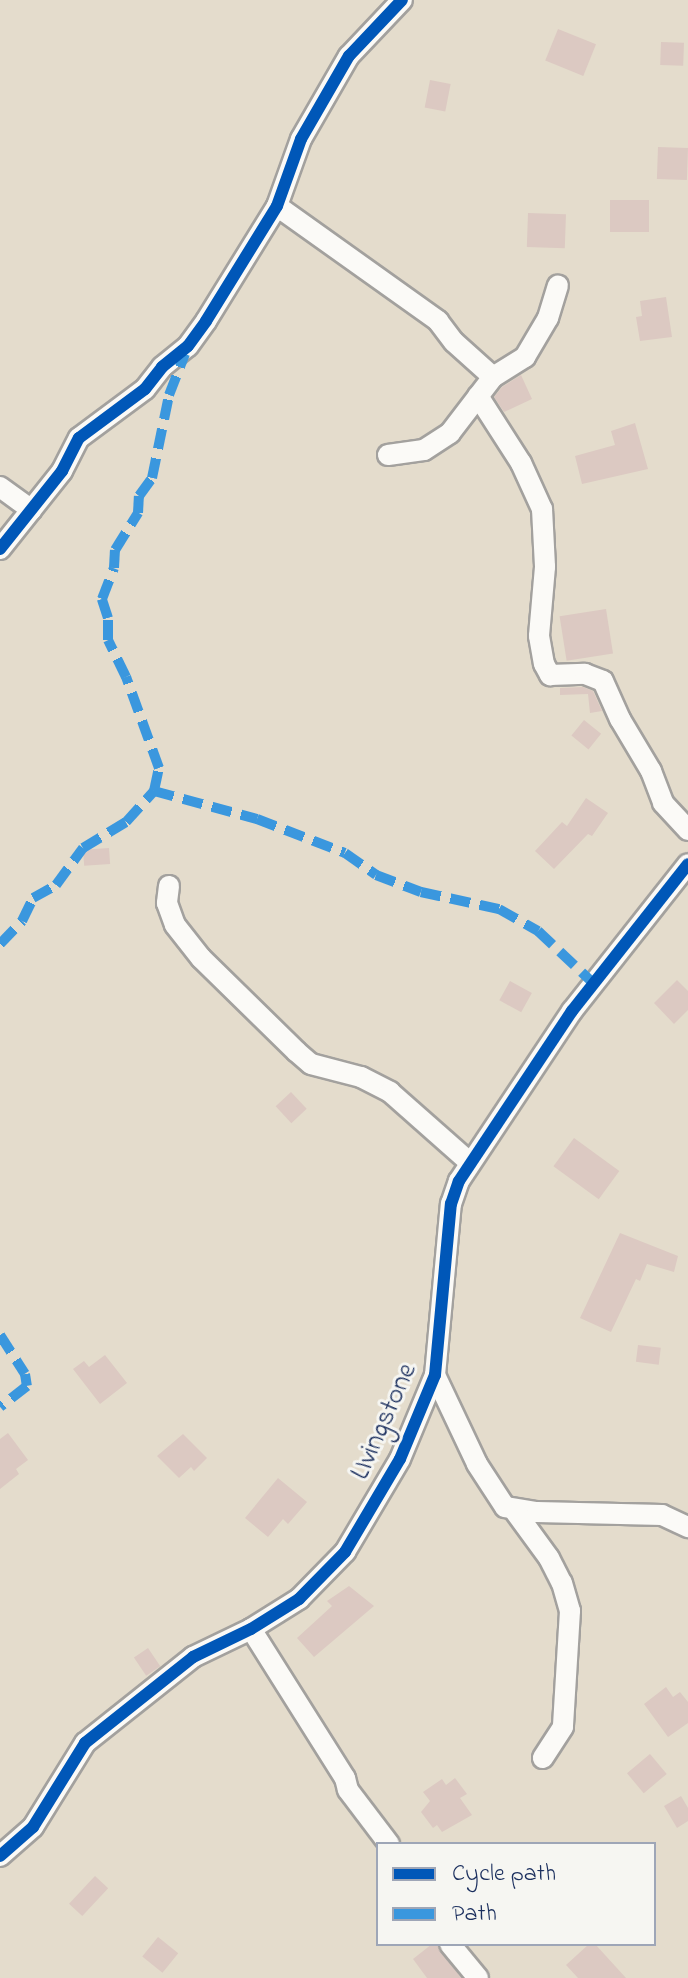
<!DOCTYPE html>
<style>
body{margin:0}
#map{position:relative;width:688px;height:1978px;overflow:hidden;background:#e4dccc;font-family:"Indie Flower",sans-serif}
div>[style]{position:absolute}
.building>*{inset:0;background:#dcc9c2;transform-origin:0 0}
.roads{filter:drop-shadow(2px 0 #a3a19e) drop-shadow(-2px 0 #a3a19e) drop-shadow(0 2px #a3a19e) drop-shadow(0 -2px #a3a19e)}
.minor>*{height:20px;margin:-10px;padding:0 10px;transform-origin:10px;border-radius:10px;background:#fbfaf7}
.quiet>*{height:10px;margin-top:-5px;transform-origin:0;background:repeating-linear-gradient(90deg,#3a97de 0 20px,transparent 0 30px)}
.cycleway>*{height:12px;margin:-6px;padding:0 6px;transform-origin:6px;border-radius:6px;background:#0057b8}
span{translate:-50% -50%;white-space:nowrap;text-align:center;line-height:1.15;-webkit-text-stroke:6px #f6f6f2;paint-order:stroke}
.street-label{font-size:28px;color:#1b2f5e}
.legend{position:absolute;left:376px;top:1842px;width:280px;height:104px;box-sizing:border-box;background:#f6f6f2;border:2px solid #9ea6b7;margin:0;padding:10px 14px;list-style:none;font-size:24px;color:#1b2f5e}
.legend li{display:flex;align-items:center;gap:16px;height:40px}
.legend b{width:40px;border:2px solid #9ea6b7}
</style>
<div id="map">
<div class="building">
<i style="left:558px;top:29px;width:41px;height:34px;rotate:22deg"></i>
<i style="left:661px;top:42px;width:23px;height:23px;rotate:2deg"></i>
<i style="left:430px;top:80px;width:21px;height:28px;rotate:11deg"></i>
<i style="left:658px;top:147px;width:30px;height:32px;rotate:2deg"></i>
<i style="left:610px;top:200px;width:39px;height:32px"></i>
<i style="left:528px;top:213px;width:38px;height:34px;rotate:2deg"></i>
<i style="clip-path:polygon(666px 297px,672px 337px,640px 341px,636px 317px,642px 316px,640px 301px)"></i>
<i style="clip-path:polygon(521px 375px,532px 399px,504px 412px,494px 397px,502px 387px)"></i>
<i style="clip-path:polygon(635px 423px,648px 469px,582px 484px,575px 456px,615px 445px,611px 431px)"></i>
<i style="left:606px;top:609px;width:45px;height:47px;rotate:81deg"></i>
<i style="clip-path:polygon(583px 687px,593px 691px,602px 711px,590px 713px,588px 694px,560px 695px,560px 688px)"></i>
<i style="left:584px;top:720px;width:22px;height:20px;rotate:39deg"></i>
<i style="clip-path:polygon(586px 798px,608px 813px,592px 836px,588px 834px,554px 869px,535px 851px,562px 822px,567px 826px)"></i>
<i style="left:109px;top:848px;width:16px;height:26px;rotate:86deg"></i>
<i style="clip-path:polygon(677px 980px,688px 991px,688px 1010px,674px 1024px,654px 1003px)"></i>
<i style="left:510px;top:981px;width:25px;height:22px;rotate:29deg"></i>
<i style="left:291px;top:1092px;width:23px;height:21px;rotate:47deg"></i>
<i style="left:574px;top:1138px;width:56px;height:35px;rotate:36deg"></i>
<i style="clip-path:polygon(620px 1233px,678px 1256px,674px 1272px,647px 1264px,640px 1281px,636px 1279px,611px 1332px,580px 1318px)"></i>
<i style="left:638px;top:1345px;width:23px;height:17px;rotate:7deg"></i>
<i style="clip-path:polygon(105px 1355px,127px 1383px,100px 1404px,73px 1369px,84px 1361px,89px 1367px)"></i>
<i style="clip-path:polygon(8px 1433px,28px 1460px,16px 1469px,19px 1474px,0 1489px,0 1439px)"></i>
<i style="clip-path:polygon(183px 1434px,207px 1458px,194px 1471px,191px 1467px,179px 1478px,157px 1456px)"></i>
<i style="clip-path:polygon(278px 1478px,307px 1502px,288px 1524px,283px 1519px,268px 1537px,245px 1518px)"></i>
<i style="clip-path:polygon(349px 1586px,374px 1606px,314px 1657px,297px 1638px,332px 1606px,327px 1601px)"></i>
<i style="left:148px;top:1648px;width:22px;height:17px;rotate:56deg"></i>
<i style="clip-path:polygon(666px 1687px,673px 1697px,680px 1692px,688px 1702px,688px 1723px,668px 1737px,644px 1704px)"></i>
<i style="left:650px;top:1754px;width:26px;height:30px;rotate:50deg"></i>
<i style="clip-path:polygon(455px 1778px,467px 1794px,460px 1798px,472px 1815px,442px 1832px,437px 1825px,433px 1828px,421px 1812px,430px 1801px,423px 1792px,442px 1779px,446px 1785px)"></i>
<i style="clip-path:polygon(681px 1796px,688px 1808px,688px 1821px,677px 1828px,664px 1806px)"></i>
<i style="left:95px;top:1876px;width:18px;height:38px;rotate:43deg"></i>
<i style="left:158px;top:1937px;width:26px;height:25px;rotate:39deg"></i>
<i style="clip-path:polygon(432px 1944px,437px 1944px,461px 1978px,427px 1978px,413px 1959px)"></i>
<i style="clip-path:polygon(589px 1944px,595px 1944px,626px 1978px,578px 1978px,566px 1965px)"></i>
</div>
<div class="roads">
<div class="minor">
<i style="left:277px;top:206px;width:198px;rotate:35.5deg"></i>
<i style="left:438px;top:321px;width:26px;rotate:53deg"></i>
<i style="left:454px;top:342px;width:52px;rotate:41.9deg"></i>
<i style="left:478px;top:396px;width:80px;rotate:57.3deg"></i>
<i style="left:521px;top:463px;width:51px;rotate:65.5deg"></i>
<i style="left:542px;top:509px;width:58px;rotate:87deg"></i>
<i style="left:545px;top:567px;width:69px;rotate:95deg"></i>
<i style="left:539px;top:636px;width:28px;rotate:80deg"></i>
<i style="left:544px;top:664px;width:13px;rotate:61deg"></i>
<i style="left:550px;top:675px;width:35px;rotate:-2deg"></i>
<i style="left:585px;top:674px;width:19px;rotate:21deg"></i>
<i style="left:603px;top:681px;width:42px;rotate:65.9deg"></i>
<i style="left:620px;top:719px;width:61px;rotate:59.2deg"></i>
<i style="left:651px;top:771px;width:34px;rotate:69deg"></i>
<i style="left:663px;top:803px;width:37px;rotate:47deg"></i>
<i style="left:388px;top:455px;width:36px;rotate:-8deg"></i>
<i style="left:424px;top:450px;width:31px;rotate:-33deg"></i>
<i style="left:450px;top:433px;width:71px;rotate:-52.5deg"></i>
<i style="left:493px;top:377px;width:38px;rotate:-32deg"></i>
<i style="left:525px;top:357px;width:45px;rotate:-59.5deg"></i>
<i style="left:548px;top:318px;width:34px;rotate:-73deg"></i>
<i style="left:0;top:487px;width:39px;rotate:36deg"></i>
<i style="left:0;top:549px;width:100px;rotate:-51.5deg"></i>
<i style="left:62px;top:471px;width:37px;rotate:-63deg"></i>
<i style="left:79px;top:438px;width:82px;rotate:-36.6deg"></i>
<i style="left:145px;top:389px;width:28px;rotate:-52deg"></i>
<i style="left:162px;top:367px;width:33px;rotate:-39deg"></i>
<i style="left:188px;top:346px;width:31px;rotate:-54deg"></i>
<i style="left:206px;top:321px;width:135px;rotate:-58.3deg"></i>
<i style="left:277px;top:206px;width:71px;rotate:-70.3deg"></i>
<i style="left:301px;top:139px;width:96px;rotate:-60deg"></i>
<i style="left:349px;top:56px;width:77px;rotate:-46.6deg"></i>
<i style="left:169px;top:886px;width:17px;rotate:97deg"></i>
<i style="left:167px;top:903px;width:23px;rotate:70deg"></i>
<i style="left:175px;top:925px;width:42px;rotate:51.8deg"></i>
<i style="left:201px;top:958px;width:134px;rotate:44.4deg"></i>
<i style="left:297px;top:1052px;width:18px;rotate:41deg"></i>
<i style="left:311px;top:1064px;width:52px;rotate:14.6deg"></i>
<i style="left:361px;top:1077px;width:33px;rotate:27deg"></i>
<i style="left:390px;top:1092px;width:106px;rotate:41.5deg"></i>
<i style="left:435px;top:1375px;width:98px;rotate:64.7deg"></i>
<i style="left:477px;top:1464px;width:51px;rotate:56.9deg"></i>
<i style="left:505px;top:1507px;width:32px;rotate:9deg"></i>
<i style="left:537px;top:1512px;width:125px;rotate:1.4deg"></i>
<i style="left:662px;top:1515px;width:29px;rotate:25deg"></i>
<i style="left:514px;top:1510px;width:59px;rotate:53.9deg"></i>
<i style="left:549px;top:1558px;width:28px;rotate:63deg"></i>
<i style="left:562px;top:1583px;width:29px;rotate:74deg"></i>
<i style="left:570px;top:1611px;width:116px;rotate:93.5deg"></i>
<i style="left:563px;top:1727px;width:37px;rotate:123deg"></i>
<i style="left:251px;top:1629px;width:176px;rotate:57.8deg"></i>
<i style="left:345px;top:1778px;width:12px;rotate:76deg"></i>
<i style="left:348px;top:1790px;width:68px;rotate:52.8deg"></i>
<i style="left:0;top:1856px;width:44px;rotate:-41.3deg"></i>
<i style="left:33px;top:1827px;width:99px;rotate:-58.2deg"></i>
<i style="left:85px;top:1743px;width:138px;rotate:-38.5deg"></i>
<i style="left:193px;top:1657px;width:64px;rotate:-25.8deg"></i>
<i style="left:251px;top:1629px;width:57px;rotate:-32deg"></i>
<i style="left:299px;top:1599px;width:66px;rotate:-45.6deg"></i>
<i style="left:345px;top:1552px;width:108px;rotate:-59.4deg"></i>
<i style="left:400px;top:1459px;width:91px;rotate:-67.4deg"></i>
<i style="left:435px;top:1375px;width:172px;rotate:-84.7deg"></i>
<i style="left:451px;top:1204px;width:24px;rotate:-71deg"></i>
<i style="left:459px;top:1181px;width:204px;rotate:-56.4deg"></i>
<i style="left:572px;top:1011px;width:187px;rotate:-51.7deg"></i>
<i style="left:450px;top:1944px;width:44px;rotate:50.5deg"></i>
</div>
</div>
<div class="quiet">
<i style="left:154px;top:791px;width:107px;rotate:15.2deg"></i>
<i style="left:257px;top:819px;width:94px;rotate:21.1deg"></i>
<i style="left:345px;top:853px;width:38px;rotate:35deg"></i>
<i style="left:376px;top:875px;width:48px;rotate:20.7deg"></i>
<i style="left:421px;top:892px;width:80px;rotate:12.3deg"></i>
<i style="left:499px;top:909px;width:45px;rotate:29.4deg"></i>
<i style="left:538px;top:931px;width:76px;rotate:43.4deg"></i>
<i style="left:0;top:944px;width:32px;rotate:-46deg"></i>
<i style="left:22px;top:921px;width:25px;rotate:-64deg"></i>
<i style="left:33px;top:898px;width:26px;rotate:-29deg"></i>
<i style="left:56px;top:885px;width:46px;rotate:-53.9deg"></i>
<i style="left:83px;top:848px;width:50px;rotate:-31.2deg"></i>
<i style="left:126px;top:822px;width:42px;rotate:-47.9deg"></i>
<i style="left:154px;top:791px;width:24px;rotate:-78deg"></i>
<i style="left:159px;top:768px;width:97px;rotate:-109.9deg"></i>
<i style="left:126px;top:677px;width:41px;rotate:-115.9deg"></i>
<i style="left:108px;top:640px;width:22px;rotate:-90deg"></i>
<i style="left:108px;top:618px;width:20px;rotate:-108deg"></i>
<i style="left:102px;top:599px;width:33px;rotate:-69deg"></i>
<i style="left:114px;top:568px;width:18px;rotate:-87deg"></i>
<i style="left:115px;top:550px;width:44px;rotate:-58.1deg"></i>
<i style="left:138px;top:513px;width:17px;rotate:-87deg"></i>
<i style="left:139px;top:496px;width:22px;rotate:-54deg"></i>
<i style="left:152px;top:478px;width:85px;rotate:-78.4deg"></i>
<i style="left:169px;top:395px;width:44px;rotate:-68.7deg"></i>
<i style="left:0;top:1335px;width:46px;rotate:57.3deg"></i>
<i style="left:25px;top:1374px;width:12px;rotate:81deg"></i>
<i style="left:27px;top:1386px;width:34px;rotate:142deg"></i>
</div>
<div class="cycleway">
<i style="left:0;top:549px;width:100px;rotate:-51.5deg"></i>
<i style="left:62px;top:471px;width:37px;rotate:-63deg"></i>
<i style="left:79px;top:438px;width:82px;rotate:-36.6deg"></i>
<i style="left:145px;top:389px;width:28px;rotate:-52deg"></i>
<i style="left:162px;top:367px;width:33px;rotate:-39deg"></i>
<i style="left:188px;top:346px;width:31px;rotate:-54deg"></i>
<i style="left:206px;top:321px;width:135px;rotate:-58.3deg"></i>
<i style="left:277px;top:206px;width:71px;rotate:-70.3deg"></i>
<i style="left:301px;top:139px;width:96px;rotate:-60deg"></i>
<i style="left:349px;top:56px;width:77px;rotate:-46.6deg"></i>
<i style="left:0;top:1856px;width:44px;rotate:-41.3deg"></i>
<i style="left:33px;top:1827px;width:99px;rotate:-58.2deg"></i>
<i style="left:85px;top:1743px;width:138px;rotate:-38.5deg"></i>
<i style="left:193px;top:1657px;width:64px;rotate:-25.8deg"></i>
<i style="left:251px;top:1629px;width:57px;rotate:-32deg"></i>
<i style="left:299px;top:1599px;width:66px;rotate:-45.6deg"></i>
<i style="left:345px;top:1552px;width:108px;rotate:-59.4deg"></i>
<i style="left:400px;top:1459px;width:91px;rotate:-67.4deg"></i>
<i style="left:435px;top:1375px;width:172px;rotate:-84.7deg"></i>
<i style="left:451px;top:1204px;width:24px;rotate:-71deg"></i>
<i style="left:459px;top:1181px;width:204px;rotate:-56.4deg"></i>
<i style="left:572px;top:1011px;width:187px;rotate:-51.7deg"></i>
</div>
<div class="street-label">
<span style="left:385px;top:1422px;rotate:-66deg">LIvingstone</span>
</div>
<ul class="legend">
<li><b style="height:10px;background:#0057b8"></b>Cycle path</li>
<li><b style="height:10px;background:#3a97de"></b>Path</li>
</ul>
</div>
